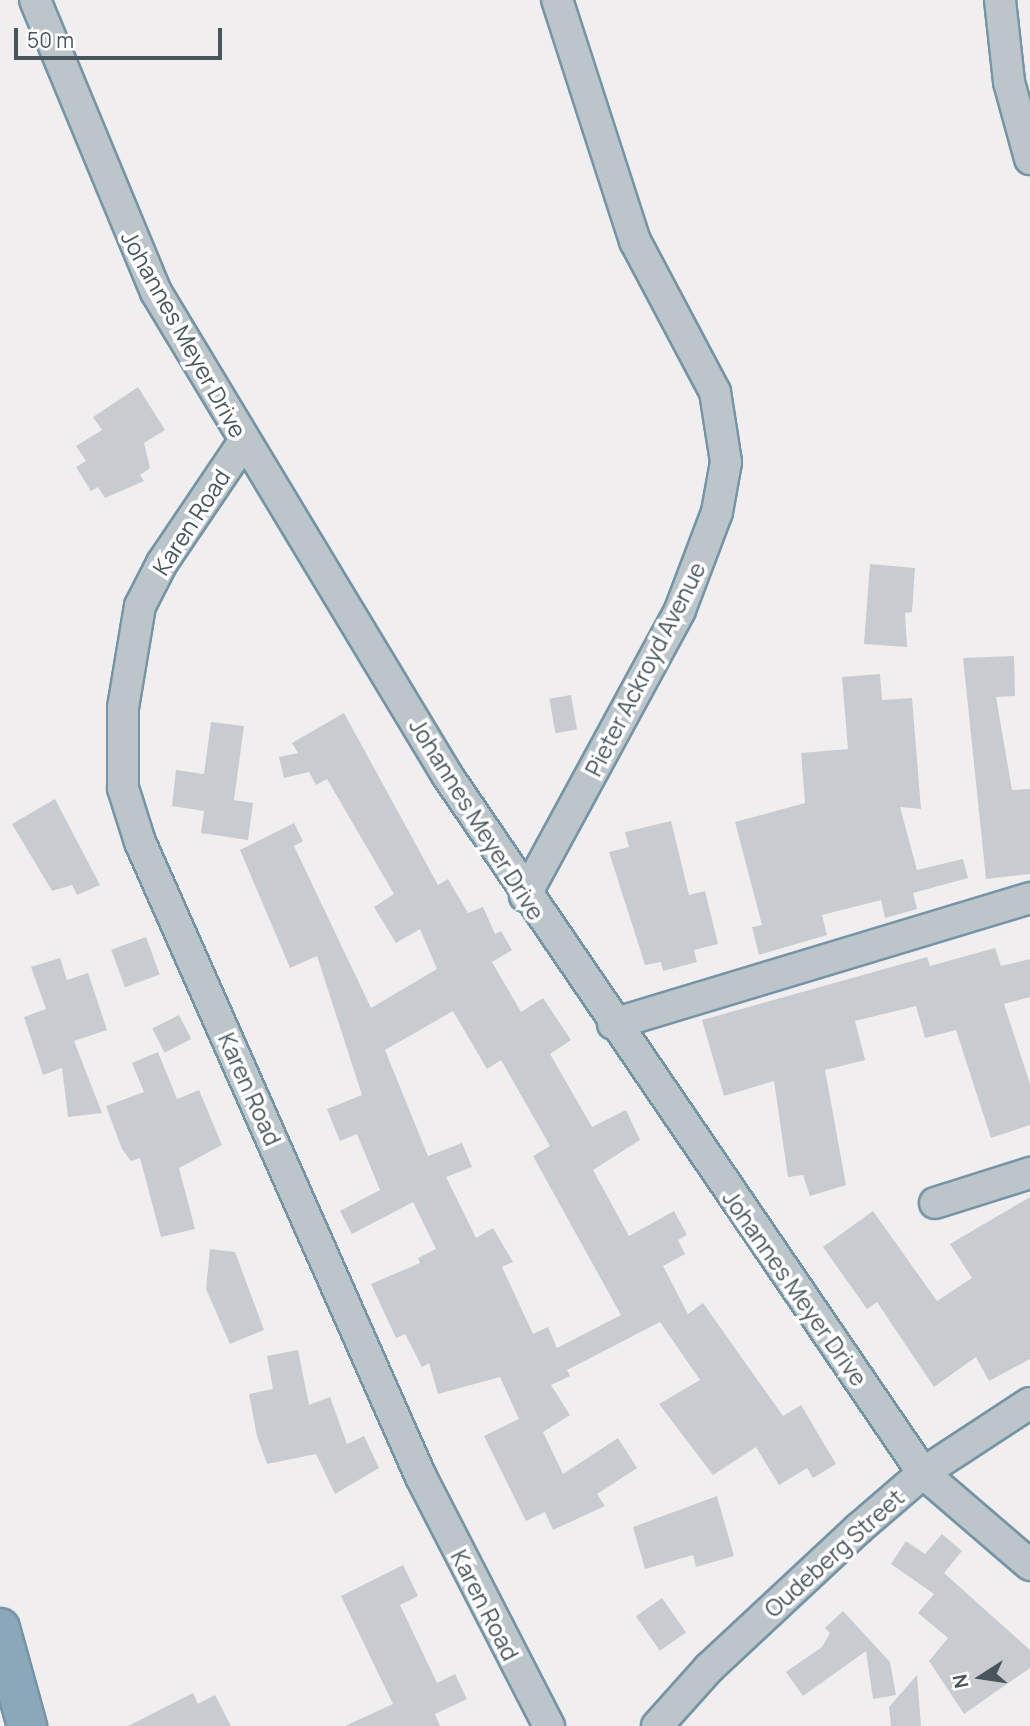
<!DOCTYPE html>
<style>
body{margin:0}
#map{position:relative;width:1030px;height:1726px;overflow:hidden;background:#f1eeef;font-family:Manrope,sans-serif}
div>[style]{position:absolute}
.building>*{inset:0;background:#c8ccd0;transform-origin:0 0}
.roads{filter:drop-shadow(2px 0 #7594a5) drop-shadow(-2px 0 #7594a5) drop-shadow(0 2px #7594a5) drop-shadow(0 -2px #7594a5)}
.street>*{height:30px;margin:-15px;padding:0 15px;transform-origin:15px;border-radius:15px;background:#bbc5ca}
.highway>*{height:38px;margin:-19px;padding:0 19px;transform-origin:19px;border-radius:19px;background:#89a9ba}
span{translate:-50% -50%;white-space:nowrap;text-align:center;line-height:1.15;-webkit-text-stroke:7px #fff;paint-order:stroke}
.street-label{font-size:23px;color:#48555a}
.north{position:absolute;left:946px;top:1642px;width:70px;height:70px;-webkit-text-stroke:5px #fff;paint-order:stroke;rotate:258deg;font-size:19px;font-weight:700;line-height:28px;text-align:center;color:#48555a}
.north::after{content:'';display:block;margin:auto;width:24px;height:32px;background:#48555a;clip-path:polygon(50% 0,100% 100%,50% 72%,0 100%)}
.scale{position:absolute;left:14px;top:28px;width:208px;height:32px;box-sizing:border-box;border:4px solid #48555a;border-top:0;padding-left:9px;font-size:21px;line-height:24px;white-space:nowrap;color:#48555a;-webkit-text-stroke:5px #fff;paint-order:stroke}
</style>
<div id="map">
<div class="building">
<i style="clip-path:polygon(138px 387px,165px 430px,144px 443px,150px 468px,140px 475px,144px 481px,105px 498px,98px 487px,91px 491px,76px 467px,86px 461px,76px 446px,102px 430px,93px 417px)"></i>
<i style="clip-path:polygon(870px 564px,915px 568px,912px 612px,905px 613px,907px 647px,864px 644px)"></i>
<i style="clip-path:polygon(1014px 656px,1015px 696px,996px 697px,1012px 790px,1030px 789px,1030px 874px,986px 879px,963px 658px)"></i>
<i style="clip-path:polygon(880px 674px,882px 700px,912px 698px,921px 809px,900px 807px,917px 870px,963px 859px,968px 878px,913px 893px,917px 909px,885px 918px,881px 900px,822px 915px,827px 935px,759px 955px,752px 927px,762px 925px,735px 822px,805px 803px,801px 753px,848px 749px,842px 677px)"></i>
<i style="left:571px;top:695px;width:35px;height:22px;rotate:80deg"></i>
<i style="clip-path:polygon(evenodd,344px 713px,438px 885px,448px 879px,468px 913px,483px 907px,495px 934px,501px 931px,512px 950px,492px 962px,521px 1012px,543px 998px,571px 1040px,550px 1054px,592px 1127px,626px 1110px,640px 1140px,593px 1170px,629px 1236px,674px 1211px,687px 1235px,678px 1240px,685px 1254px,663px 1266px,688px 1314px,703px 1303px,783px 1416px,801px 1405px,836px 1464px,813px 1478px,807px 1468px,779px 1485px,756px 1447px,713px 1475px,659px 1404px,700px 1380px,660px 1322px,567px 1370px,570px 1376px,551px 1385px,570px 1415px,543px 1432px,563px 1474px,618px 1438px,637px 1468px,597px 1494px,605px 1506px,553px 1530px,545px 1512px,526px 1521px,484px 1436px,519px 1419px,500px 1377px,438px 1394px,429px 1363px,422px 1367px,405px 1334px,396px 1338px,371px 1284px,420px 1263px,418px 1258px,436px 1249px,413px 1202px,352px 1234px,340px 1211px,380px 1190px,357px 1134px,340px 1141px,327px 1109px,362px 1095px,317px 956px,290px 968px,240px 850px,294px 823px,303px 841px,294px 846px,371px 1008px,437px 969px,420px 929px,396px 943px,374px 907px,394px 894px,327px 779px,316px 785px,309px 772px,284px 778px,279px 757px,298px 753px,292px 743px,344px 713px,453px 1011px,487px 1069px,501px 1060px,550px 1146px,533px 1156px,621px 1315px,557px 1348px,548px 1327px,533px 1334px,502px 1267px,513px 1262px,493px 1228px,476px 1238px,446px 1177px,472px 1167px,462px 1143px,428px 1156px,385px 1050px,453px 1011px)"></i>
<i style="clip-path:polygon(211px 722px,244px 726px,234px 800px,253px 803px,248px 840px,201px 833px,204px 811px,172px 806px,176px 770px,204px 774px)"></i>
<i style="clip-path:polygon(55px 799px,100px 885px,77px 895px,72px 885px,52px 891px,12px 824px)"></i>
<i style="clip-path:polygon(671px 821px,689px 895px,705px 891px,718px 944px,694px 950px,697px 962px,663px 971px,661px 962px,645px 965px,609px 852px,629px 847px,625px 832px)"></i>
<i style="left:146px;top:937px;width:40px;height:37px;rotate:70deg"></i>
<i style="clip-path:polygon(995px 948px,1001px 966px,1030px 959px,1030px 997px,1004px 1004px,1030px 1084px,1030px 1125px,991px 1138px,956px 1030px,925px 1038px,916px 1006px,855px 1021px,865px 1060px,825px 1070px,846px 1185px,810px 1196px,803px 1175px,788px 1177px,774px 1081px,724px 1096px,702px 1020px,927px 957px,930px 966px)"></i>
<i style="clip-path:polygon(60px 958px,67px 980px,88px 973px,107px 1030px,74px 1041px,102px 1113px,68px 1117px,62px 1068px,43px 1075px,24px 1017px,46px 1009px,31px 967px)"></i>
<i style="left:179px;top:1015px;width:27px;height:30px;rotate:63deg"></i>
<i style="clip-path:polygon(158px 1052px,177px 1099px,199px 1090px,222px 1145px,179px 1168px,195px 1229px,161px 1237px,140px 1158px,131px 1161px,122px 1149px,106px 1106px,144px 1092px,132px 1063px)"></i>
<i style="clip-path:polygon(1030px 1197px,1030px 1359px,989px 1381px,976px 1357px,934px 1387px,877px 1302px,867px 1309px,823px 1247px,873px 1211px,937px 1301px,972px 1278px,950px 1244px)"></i>
<i style="clip-path:polygon(210px 1249px,235px 1252px,264px 1330px,230px 1344px,206px 1289px)"></i>
<i style="clip-path:polygon(298px 1350px,309px 1405px,330px 1397px,347px 1444px,364px 1436px,379px 1468px,335px 1494px,316px 1454px,267px 1464px,257px 1436px,249px 1394px,273px 1389px,267px 1356px)"></i>
<i style="clip-path:polygon(717px 1496px,734px 1556px,696px 1567px,693px 1555px,645px 1569px,633px 1527px)"></i>
<i style="clip-path:polygon(942px 1534px,962px 1551px,944px 1573px,1030px 1650px,1030px 1668px,964px 1714px,929px 1661px,948px 1638px,918px 1613px,934px 1594px,891px 1564px,906px 1541px,925px 1554px)"></i>
<i style="clip-path:polygon(403px 1565px,418px 1596px,400px 1605px,437px 1683px,455px 1674px,467px 1699px,435px 1714px,440px 1726px,345px 1726px,393px 1704px,341px 1596px)"></i>
<i style="left:662px;top:1598px;width:42px;height:32px;rotate:55deg"></i>
<i style="clip-path:polygon(843px 1611px,890px 1662px,896px 1695px,873px 1699px,866px 1651px,803px 1696px,786px 1672px,822px 1647px,830px 1633px,825px 1628px)"></i>
<i style="clip-path:polygon(917px 1675px,921px 1726px,891px 1726px,889px 1707px)"></i>
<i style="clip-path:polygon(193px 1693px,198px 1704px,215px 1695px,231px 1726px,128px 1726px)"></i>
</div>
<div class="roads">
<div class="street">
<i style="left:35px;top:0;width:316px;rotate:67.5deg"></i>
<i style="left:156px;top:292px;width:564px;rotate:58.93deg"></i>
<i style="left:447px;top:775px;width:845px;rotate:55.71deg"></i>
<i style="left:923px;top:1473px;width:141px;rotate:40.7deg"></i>
<i style="left:1000px;top:0;width:82px;rotate:83.7deg"></i>
<i style="left:1009px;top:82px;width:80px;rotate:74.7deg"></i>
<i style="left:243px;top:443px;width:145px;rotate:124deg"></i>
<i style="left:162px;top:563px;width:48px;rotate:117.1deg"></i>
<i style="left:140px;top:606px;width:103px;rotate:99.5deg"></i>
<i style="left:123px;top:708px;width:80px;rotate:90deg"></i>
<i style="left:123px;top:788px;width:57px;rotate:72.5deg"></i>
<i style="left:140px;top:842px;width:694px;rotate:66.13deg"></i>
<i style="left:421px;top:1477px;width:280px;rotate:62.8deg"></i>
<i style="left:525px;top:896px;width:325px;rotate:-61.5deg"></i>
<i style="left:680px;top:610px;width:105px;rotate:-69.3deg"></i>
<i style="left:717px;top:512px;width:51px;rotate:-79.8deg"></i>
<i style="left:726px;top:462px;width:71px;rotate:-98.9deg"></i>
<i style="left:715px;top:392px;width:171px;rotate:-117.9deg"></i>
<i style="left:635px;top:241px;width:253px;rotate:-107.9deg"></i>
<i style="left:613px;top:1024px;width:436px;rotate:-16.8deg"></i>
<i style="left:935px;top:1203px;width:100px;rotate:-17.5deg"></i>
<i style="left:657px;top:1726px;width:78px;rotate:-48.1deg"></i>
<i style="left:709px;top:1668px;width:204px;rotate:-43deg"></i>
<i style="left:858px;top:1529px;width:86px;rotate:-40.7deg"></i>
<i style="left:923px;top:1473px;width:128px;rotate:-33.2deg"></i>
</div>
<div class="highway">
<i style="left:0;top:1628px;width:102px;rotate:74.6deg"></i>
</div>
</div>
<div class="street-label">
<span style="left:184px;top:334px;rotate:61deg">Johannes Meyer Drive</span>
<span style="left:191px;top:522px;rotate:-57deg">Karen Road</span>
<span style="left:645px;top:669px;rotate:-63deg">Pieter Ackroyd Avenue</span>
<span style="left:477px;top:819px;rotate:58deg">Johannes Meyer Drive</span>
<span style="left:250px;top:1089px;rotate:66deg">Karen Road</span>
<span style="left:795px;top:1288px;rotate:55deg">Johannes Meyer Drive</span>
<span style="left:834px;top:1553px;rotate:-42deg">Oudeberg Street</span>
<span style="left:485px;top:1605px;rotate:63deg">Karen Road</span>
</div>
<div class="north">N</div>
<div class="scale">50 m</div>
</div>
